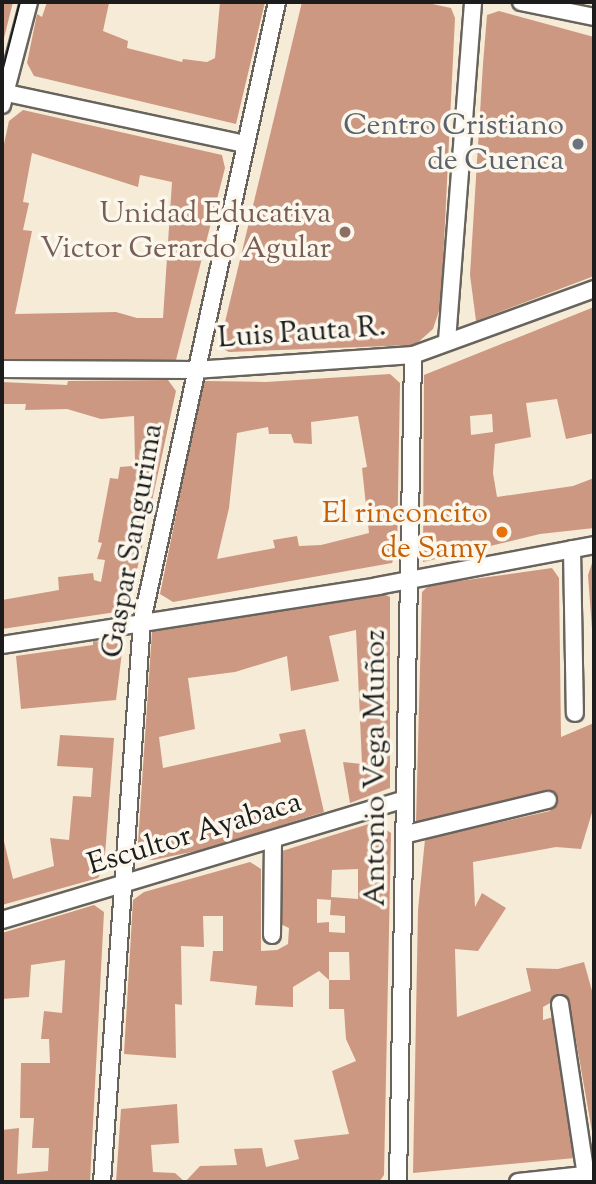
<!DOCTYPE html>
<meta charset="utf-8">
<style>
body{margin:0}
#map{position:relative;width:596px;height:1184px;overflow:hidden;background:#f6ebd6;font-family:"Sorts Mill Goudy",serif}
div>[style]{position:absolute}
.building>*{inset:0;background:#cd9882}
.roads{filter:drop-shadow(2px 0 #68645d) drop-shadow(-2px 0 #68645d) drop-shadow(0 2px #68645d) drop-shadow(0 -2px #68645d)}
.minor>*{height:16px;margin:-8px;padding:0 8px;transform-origin:8px;border-radius:8px;background:#fff}
.tram>*{height:2px;margin:-1px;padding:0 1px;transform-origin:1px;border-radius:1px;background:#1c1c1c}
.dots>*{width:19px;height:19px;translate:-50% -50%;box-sizing:border-box;border:4px solid #fbf7ec;border-radius:50%}
span{translate:-50% -50%;white-space:nowrap;text-align:center;line-height:1.15;-webkit-text-stroke:7px #fbf7ec;paint-order:stroke}
.worship-label{font-size:30px;color:#5b616d}
.right{translate:-100% -50%;text-align:right}
.education-label{font-size:30px;color:#785e54}
.street-label{font-size:30px;color:#1c1c1c}
.food-label{font-size:30px;color:#c56008}
.frame{position:absolute;inset:0;border:4px solid #1c1c1c;pointer-events:none}
</style>
<div id="map">
<div class="building">
<i style="clip-path:polygon(2px 2px,13px 2px,3px 42px,2px 42px)"></i>
<i style="clip-path:polygon(47px 2px,109px 3px,103px 31px,128px 41px,127px 48px,182px 62px,183px 59px,207px 62px,215px 58px,220px 2px,265px 2px,236px 124px,34px 76px,27px 63px,37px 14px,42px 17px)"></i>
<i style="clip-path:polygon(302px 2px,423px 2px,451px 8px,455px 18px,441px 305px,433px 329px,415px 345px,229px 352px,219px 347px)"></i>
<i style="clip-path:polygon(499px 11px,594px 37px,594px 276px,476px 321px,470px 275px,483px 64px,487px 15px)"></i>
<i style="clip-path:polygon(evenodd,23px 110px,222px 155px,225px 168px,176px 360px,2px 361px,2px 153px,9px 121px,23px 110px,32px 153px,138px 187px,140px 175px,172px 182px,163px 318px,137px 318px,116px 312px,15px 314px,32px 231px,23px 230px,29px 203px,23px 202px,32px 153px)"></i>
<i style="clip-path:polygon(evenodd,594px 307px,594px 433px,566px 439px,557px 399px,526px 403px,531px 437px,495px 444px,493px 473px,497px 497px,573px 486px,594px 478px,594px 528px,540px 534px,423px 562px,424px 375px,594px 307px,492px 414px,493px 432px,471px 435px,470px 416px,492px 414px)"></i>
<i style="clip-path:polygon(evenodd,390px 374px,400px 383px,397px 551px,392px 563px,173px 602px,160px 594px,203px 381px,266px 382px,390px 374px,358px 416px,367px 467px,362px 468px,369px 533px,321px 545px,299px 546px,297px 536px,273px 540px,275px 548px,217px 559px,229px 508px,237px 433px,268px 427px,269px 434px,291px 434px,294px 443px,312px 444px,311px 422px,358px 416px)"></i>
<i style="clip-path:polygon(168px 380px,176px 391px,130px 602px,123px 611px,2px 629px,2px 600px,59px 590px,58px 577px,93px 573px,94px 580px,101px 582px,105px 560px,97px 559px,102px 543px,98px 542px,110px 478px,118px 479px,120px 467px,132px 466px,135px 460px,134px 416px,101px 419px,67px 409px,25px 410px,26px 404px,2px 404px,2px 382px,67px 385px,68px 381px)"></i>
<i style="clip-path:polygon(594px 557px,594px 629px,592px 629px,588px 575px)"></i>
<i style="clip-path:polygon(552px 568px,559px 578px,561px 737px,594px 723px,594px 806px,581px 849px,556px 847px,473px 862px,475px 907px,482px 893px,506px 908px,478px 951px,455px 949px,457px 1017px,531px 991px,526px 968px,558px 969px,584px 962px,594px 998px,594px 1143px,570px 1006px,561px 997px,543px 1007px,543px 1020px,553px 1017px,575px 1158px,413px 1173px,418px 910px,425px 839px,550px 811px,547px 793px,416px 822px,422px 592px,428px 586px,452px 582px)"></i>
<i style="clip-path:polygon(377px 591px,390px 597px,390px 788px,350px 803px,343px 762px,362px 764px,356px 630px,329px 636px,339px 681px,291px 691px,287px 656px,235px 672px,188px 678px,195px 729px,159px 737px,163px 768px,281px 742px,279px 734px,305px 729px,324px 812px,206px 849px,153px 860px,137px 858px,152px 631px)"></i>
<i style="clip-path:polygon(93px 641px,123px 644px,116px 700px,21px 709px,16px 656px,93px 645px)"></i>
<i style="clip-path:polygon(60px 735px,114px 738px,104px 868px,98px 878px,2px 905px,2px 833px,13px 879px,54px 866px,50px 838px,69px 840px,73px 796px,91px 797px,93px 768px,57px 766px)"></i>
<i style="clip-path:polygon(evenodd,375px 822px,391px 833px,384px 1175px,379px 1182px,185px 1182px,200px 1166px,237px 1165px,234px 1149px,262px 1148px,266px 1167px,299px 1159px,294px 1140px,349px 1134px,332px 1071px,356px 1061px,346px 1039px,344px 1009px,329px 1009px,329px 980px,319px 971px,293px 987px,293px 1007px,255px 1005px,257px 986px,210px 981px,213px 951px,223px 951px,223px 916px,203px 916px,204px 947px,181px 946px,182px 1005px,175px 1004px,176px 1058px,124px 1054px,133px 900px,144px 892px,250px 862px,261px 869px,261px 951px,277px 950px,288px 944px,289px 928px,276px 922px,278px 859px,282px 851px,375px 822px,358px 869px,358px 899px,331px 897px,332px 870px,358px 869px,375px 822px,317px 899px,331px 900px,330px 915px,345px 916px,345px 933px,329px 932px,329px 922px,317px 923px,317px 899px,375px 822px,329px 952px,349px 952px,350px 980px,329px 980px,329px 952px)"></i>
<i style="clip-path:polygon(94px 905px,104px 912px,90px 1182px,2px 1182px,2px 1130px,19px 1128px,17px 1174px,48px 1171px,49px 1148px,32px 1148px,34px 1118px,20px 1118px,21px 1063px,50px 1063px,49px 1039px,41px 1039px,44px 1011px,62px 1013px,65px 960px,31px 965px,29px 997px,2px 999px,2px 933px)"></i>
<i style="clip-path:polygon(177px 1104px,179px 1143px,151px 1145px,153px 1172px,175px 1173px,185px 1182px,116px 1182px,121px 1109px)"></i>
</div>
<div class="roads">
<div class="minor">
<i style="left:521px;top:2px;width:75px;rotate:11.6deg"></i>
<i style="left:2px;top:92px;width:248px;rotate:12.1deg"></i>
<i style="left:2px;top:105px;width:106px;rotate:-75.3deg"></i>
<i style="left:447px;top:341px;width:340px;rotate:-85.6deg"></i>
<i style="left:2px;top:369px;width:192px;rotate:0.3deg"></i>
<i style="left:194px;top:370px;width:220px;rotate:-3.9deg"></i>
<i style="left:413px;top:355px;width:193px;rotate:-20deg"></i>
<i style="left:572px;top:549px;width:164px;rotate:89deg"></i>
<i style="left:2px;top:645px;width:381px;rotate:-8.9deg"></i>
<i style="left:378px;top:586px;width:220px;rotate:-10.7deg"></i>
<i style="left:407px;top:834px;width:145px;rotate:-13.6deg"></i>
<i style="left:2px;top:920px;width:419px;rotate:-16.7deg"></i>
<i style="left:272px;top:935px;width:95px;rotate:-89.4deg"></i>
<i style="left:560px;top:1004px;width:174px;rotate:81.4deg"></i>
<i style="left:102px;top:1182px;width:562px;rotate:-85.92deg"></i>
<i style="left:142px;top:621px;width:634px;rotate:-77.7deg"></i>
<i style="left:398px;top:1182px;width:827px;rotate:-88.96deg"></i>
<i style="left:518px;top:1182px;width:76px;rotate:-6deg"></i>
</div>
</div>
<div class="tram">
<i style="left:2px;top:72px;width:72px;rotate:-75.6deg"></i>
</div>
<div class="dots">
<i style="left:578px;top:144px;background:#6b7280"></i>
<i style="left:345px;top:232px;background:#8d6e63"></i>
<i style="left:502px;top:532px;background:#e8710a"></i>
</div>
<div class="worship-label">
<span class="right" style="left:564px;top:144px">Centro Cristiano<br>de Cuenca</span>
</div>
<div class="education-label">
<span class="right" style="left:331px;top:232px">Unidad Educativa<br>Victor Gerardo Agular</span>
</div>
<div class="street-label">
<span style="left:302px;top:334px;rotate:-4deg">Luis Pauta R.</span>
<span style="left:134px;top:541px;rotate:-80deg">Gaspar Sangurima</span>
<span style="left:377px;top:768px;rotate:-90deg">Antonio Vega Muñoz</span>
<span style="left:195px;top:835px;rotate:-17deg">Escultor Ayabaca</span>
</div>
<div class="food-label">
<span class="right" style="left:488px;top:532px">El rinconcito<br>de Samy</span>
</div>
<div class="frame"></div>
</div>
